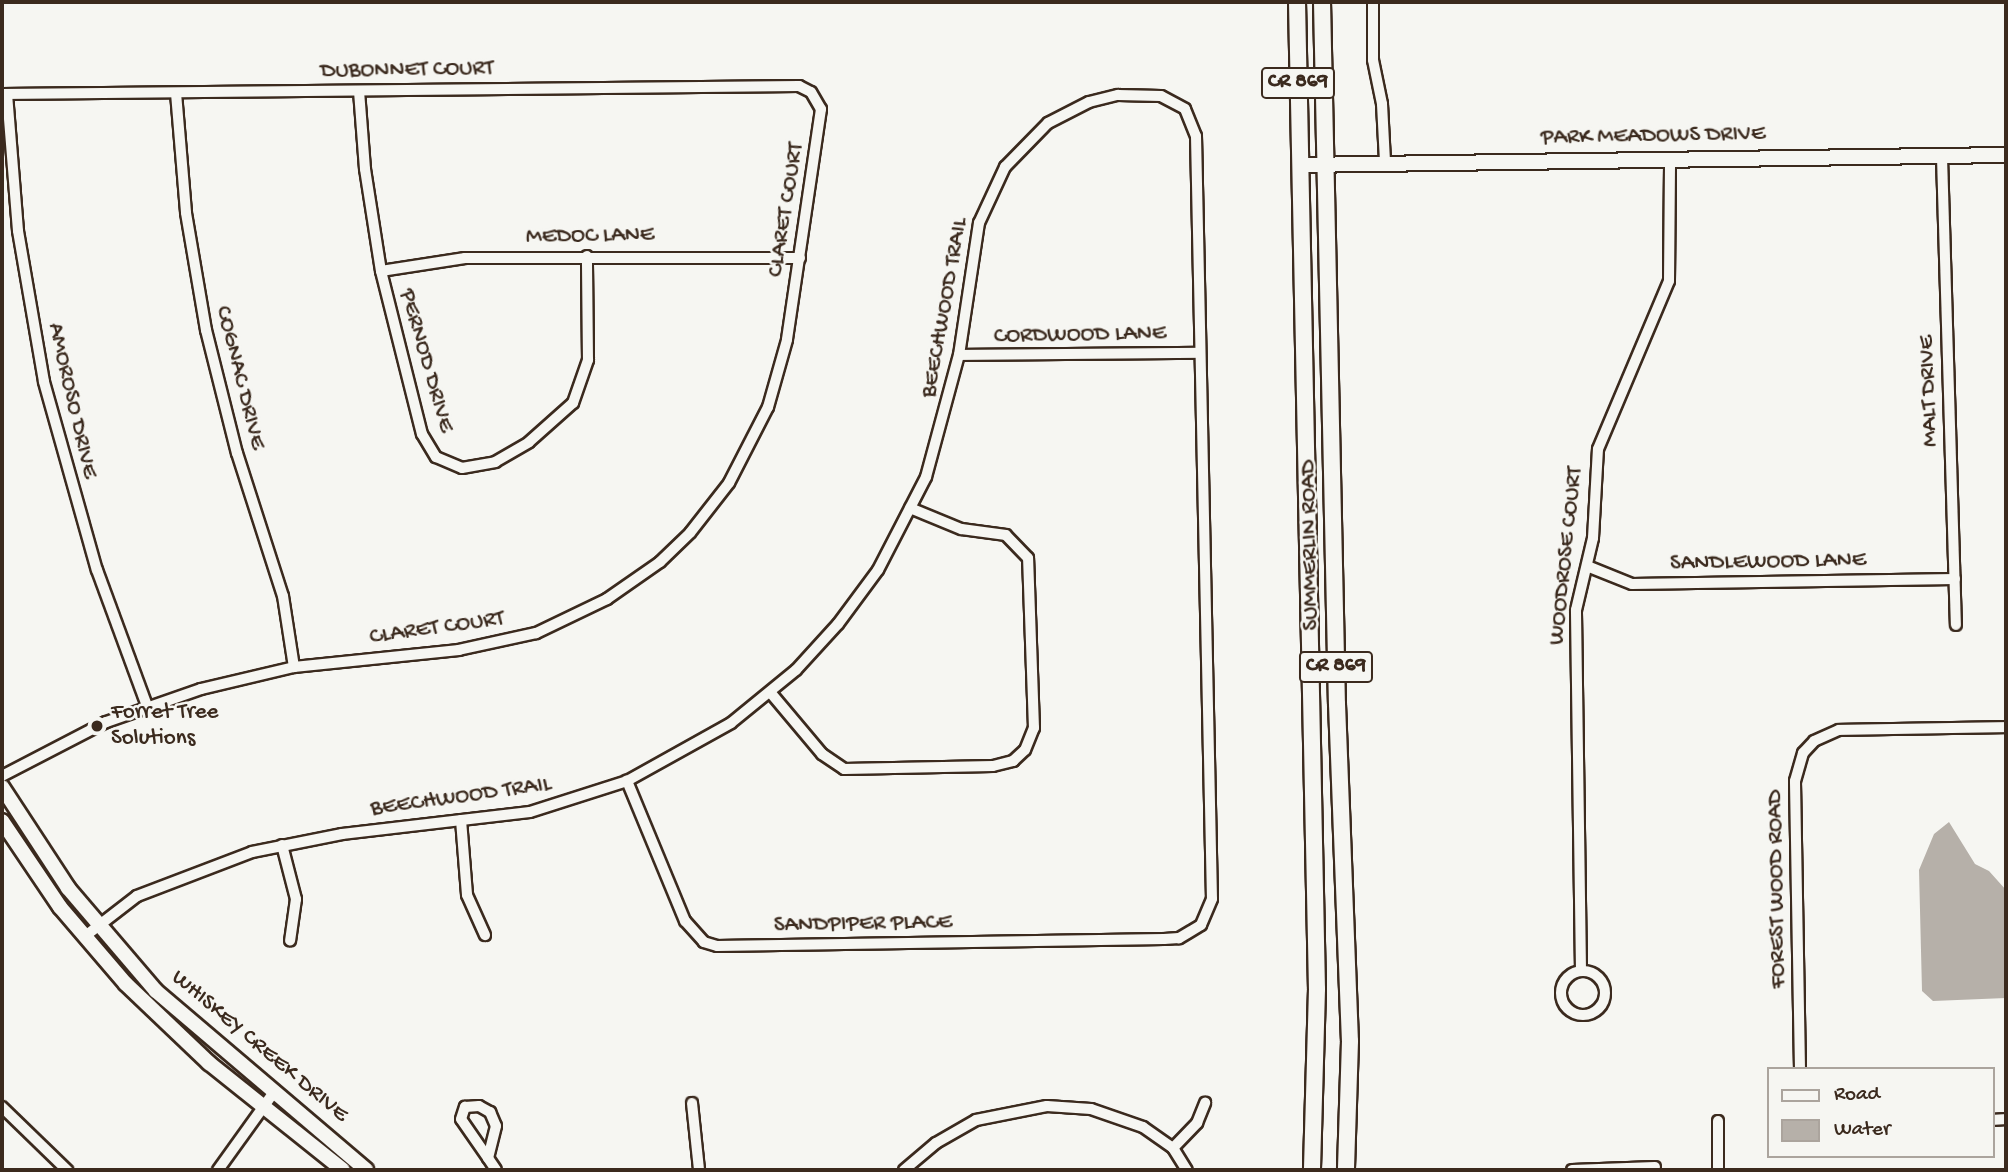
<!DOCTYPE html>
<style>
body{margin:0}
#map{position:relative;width:2008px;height:1172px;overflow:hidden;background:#f6f6f2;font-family:"Gochi Hand",sans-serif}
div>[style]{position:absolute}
.water>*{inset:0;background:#b6b0a9}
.roads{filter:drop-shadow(2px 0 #3b2a1e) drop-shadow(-2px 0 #3b2a1e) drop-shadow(0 2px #3b2a1e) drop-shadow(0 -2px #3b2a1e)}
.street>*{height:10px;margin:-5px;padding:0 5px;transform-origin:5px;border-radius:5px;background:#f6f6f2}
.street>.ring{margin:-5px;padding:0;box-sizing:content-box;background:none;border:10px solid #f6f6f2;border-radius:50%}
.secondary>*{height:14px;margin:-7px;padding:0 7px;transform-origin:7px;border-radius:7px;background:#f6f6f2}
.primary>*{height:16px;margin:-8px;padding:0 8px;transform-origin:8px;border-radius:8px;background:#f6f6f2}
.dots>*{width:19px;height:19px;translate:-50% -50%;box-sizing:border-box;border:4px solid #f6f6f2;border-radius:50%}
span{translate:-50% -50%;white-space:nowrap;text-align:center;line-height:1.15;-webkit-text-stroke:5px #f6f6f2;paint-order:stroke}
.shield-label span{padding:2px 5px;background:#f6f6f2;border:2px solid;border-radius:5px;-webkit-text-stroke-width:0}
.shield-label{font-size:21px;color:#3b2a1e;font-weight:700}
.street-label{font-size:23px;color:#3b2a1e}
.poi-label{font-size:23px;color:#3b2a1e}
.left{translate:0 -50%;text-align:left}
.frame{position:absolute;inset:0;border:4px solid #3b2a1e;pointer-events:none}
.legend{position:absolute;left:1767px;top:1067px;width:228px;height:91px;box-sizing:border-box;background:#f6f6f2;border:2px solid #aba49d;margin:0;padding:9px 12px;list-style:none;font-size:21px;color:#3b2a1e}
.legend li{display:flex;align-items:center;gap:14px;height:35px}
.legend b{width:35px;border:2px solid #aba49d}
</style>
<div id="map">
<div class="water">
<i style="clip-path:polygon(1949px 822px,1975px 864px,1989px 871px,2006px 890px,2006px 998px,1933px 1001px,1922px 991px,1919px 870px,1934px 834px)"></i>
</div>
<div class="roads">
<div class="street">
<i style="left:1373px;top:2px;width:58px;rotate:90deg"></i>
<i style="left:1373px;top:60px;width:45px;rotate:78.4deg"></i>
<i style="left:1382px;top:104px;width:58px;rotate:87deg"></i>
<i style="left:359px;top:91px;width:78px;rotate:85.6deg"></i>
<i style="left:365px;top:169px;width:103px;rotate:81.1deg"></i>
<i style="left:381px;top:271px;width:168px;rotate:75.9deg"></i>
<i style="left:422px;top:434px;width:27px;rotate:59deg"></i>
<i style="left:436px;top:457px;width:28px;rotate:23deg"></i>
<i style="left:462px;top:468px;width:34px;rotate:-10deg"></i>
<i style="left:495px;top:462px;width:39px;rotate:-30deg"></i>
<i style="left:529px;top:442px;width:59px;rotate:-41.6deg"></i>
<i style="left:573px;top:403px;width:46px;rotate:-70.8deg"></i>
<i style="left:588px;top:360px;width:104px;rotate:-90.6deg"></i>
<i style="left:176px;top:93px;width:120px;rotate:85.2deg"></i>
<i style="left:186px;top:213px;width:119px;rotate:80.3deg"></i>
<i style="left:206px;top:330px;width:127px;rotate:75.9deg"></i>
<i style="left:237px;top:453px;width:150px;rotate:72.2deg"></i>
<i style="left:283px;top:596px;width:72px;rotate:81.2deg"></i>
<i style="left:2px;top:94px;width:797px;rotate:-0.58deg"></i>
<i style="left:799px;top:86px;width:13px;rotate:27deg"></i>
<i style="left:811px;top:92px;width:20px;rotate:60deg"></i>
<i style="left:821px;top:109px;width:233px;rotate:98.4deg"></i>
<i style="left:787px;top:340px;width:70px;rotate:105.8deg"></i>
<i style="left:768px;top:407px;width:85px;rotate:117.2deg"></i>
<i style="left:729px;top:483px;width:63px;rotate:128deg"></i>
<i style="left:690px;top:533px;width:42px;rotate:136deg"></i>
<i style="left:660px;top:562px;width:65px;rotate:145.1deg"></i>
<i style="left:607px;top:599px;width:79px;rotate:154.4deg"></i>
<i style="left:536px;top:633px;width:79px;rotate:167.6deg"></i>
<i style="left:459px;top:650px;width:166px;rotate:174.1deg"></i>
<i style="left:294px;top:667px;width:96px;rotate:166.7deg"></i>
<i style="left:201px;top:689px;width:101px;rotate:160.8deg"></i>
<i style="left:106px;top:722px;width:117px;rotate:152.6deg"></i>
<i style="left:7px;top:94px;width:137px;rotate:85.4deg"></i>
<i style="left:18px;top:231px;width:153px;rotate:80.2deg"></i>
<i style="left:44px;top:382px;width:195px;rotate:74.3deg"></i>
<i style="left:97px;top:570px;width:145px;rotate:69.8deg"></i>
<i style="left:1942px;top:157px;width:468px;rotate:88.3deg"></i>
<i style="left:381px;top:271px;width:85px;rotate:-8.8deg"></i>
<i style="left:465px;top:258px;width:335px"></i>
<i style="left:959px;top:355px;width:241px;rotate:-0.5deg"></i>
<i style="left:1587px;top:566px;width:48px;rotate:21.8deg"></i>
<i style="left:1632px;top:584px;width:323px;rotate:-0.9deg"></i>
<i style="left:770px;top:692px;width:81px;rotate:50deg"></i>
<i style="left:822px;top:754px;width:27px;rotate:34deg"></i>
<i style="left:844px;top:769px;width:149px;rotate:-1.2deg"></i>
<i style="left:993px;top:766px;width:21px;rotate:-14deg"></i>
<i style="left:1013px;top:761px;width:16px;rotate:-43deg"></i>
<i style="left:1025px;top:750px;width:24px;rotate:-68deg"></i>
<i style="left:1034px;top:728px;width:170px;rotate:-92deg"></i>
<i style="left:1028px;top:558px;width:32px;rotate:-134deg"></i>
<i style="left:1006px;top:535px;width:45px;rotate:-172.4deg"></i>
<i style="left:961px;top:529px;width:55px;rotate:-157.6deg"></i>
<i style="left:461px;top:820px;width:75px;rotate:85.4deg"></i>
<i style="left:467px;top:895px;width:44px;rotate:65.8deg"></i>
<i style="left:282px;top:845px;width:56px;rotate:75.5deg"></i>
<i style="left:296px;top:899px;width:42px;rotate:98.1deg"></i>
<i style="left:84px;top:937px;width:67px;rotate:-37.7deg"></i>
<i style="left:137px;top:896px;width:123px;rotate:-20.9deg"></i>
<i style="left:252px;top:852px;width:92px;rotate:-11.3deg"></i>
<i style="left:342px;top:834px;width:189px;rotate:-6.7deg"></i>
<i style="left:530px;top:812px;width:102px;rotate:-17.7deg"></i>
<i style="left:627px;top:781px;width:119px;rotate:-29.1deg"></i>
<i style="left:731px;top:723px;width:84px;rotate:-39.2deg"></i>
<i style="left:796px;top:670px;width:62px;rotate:-47.6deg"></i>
<i style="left:838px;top:624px;width:67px;rotate:-53.5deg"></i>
<i style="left:878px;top:570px;width:105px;rotate:-62.7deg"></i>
<i style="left:926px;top:477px;width:126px;rotate:-74.9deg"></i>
<i style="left:959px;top:355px;width:134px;rotate:-81.4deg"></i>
<i style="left:979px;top:223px;width:62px;rotate:-65.1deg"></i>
<i style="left:1005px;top:167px;width:62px;rotate:-45.7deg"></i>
<i style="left:1048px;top:123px;width:46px;rotate:-27.1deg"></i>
<i style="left:1089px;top:102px;width:30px;rotate:-14deg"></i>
<i style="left:1118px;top:95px;width:43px;rotate:1.3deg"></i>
<i style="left:1161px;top:96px;width:27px;rotate:28deg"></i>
<i style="left:1185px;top:109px;width:29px;rotate:68deg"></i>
<i style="left:1196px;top:136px;width:763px;rotate:88.8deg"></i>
<i style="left:1212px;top:899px;width:28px;rotate:113deg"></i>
<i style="left:1201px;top:925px;width:26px;rotate:149deg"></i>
<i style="left:1179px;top:938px;width:15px;rotate:176deg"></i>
<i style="left:1164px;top:939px;width:447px;rotate:179.1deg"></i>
<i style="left:717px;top:946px;width:14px;rotate:-163deg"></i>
<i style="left:704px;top:942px;width:28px;rotate:-132deg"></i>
<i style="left:685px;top:921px;width:152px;rotate:-112.5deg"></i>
<i class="ring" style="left:1561px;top:971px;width:34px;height:34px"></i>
<i style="left:1581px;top:971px;width:361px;rotate:-90.8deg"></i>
<i style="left:1576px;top:610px;width:74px;rotate:-76.7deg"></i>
<i style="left:1593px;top:538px;width:89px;rotate:-86.8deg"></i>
<i style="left:1598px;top:449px;width:182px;rotate:-67.1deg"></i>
<i style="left:1669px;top:281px;width:121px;rotate:-89.5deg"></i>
<i style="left:1800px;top:1069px;width:288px;rotate:-91deg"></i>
<i style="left:1795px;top:781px;width:29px;rotate:-74deg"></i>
<i style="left:1803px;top:753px;width:16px;rotate:-47deg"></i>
<i style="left:1814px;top:741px;width:27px;rotate:-24deg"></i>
<i style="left:1839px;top:730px;width:167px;rotate:-1deg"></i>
<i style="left:692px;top:1103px;width:67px;rotate:84deg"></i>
<i style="left:479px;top:1106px;width:13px;rotate:29deg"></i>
<i style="left:490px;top:1112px;width:15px;rotate:67deg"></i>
<i style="left:496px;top:1126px;width:33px;rotate:104deg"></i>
<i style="left:488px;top:1158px;width:47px;rotate:-124.7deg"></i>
<i style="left:461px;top:1119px;width:13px;rotate:-72deg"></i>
<i style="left:465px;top:1107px;width:14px;rotate:-4deg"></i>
<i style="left:2px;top:1107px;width:91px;rotate:44.1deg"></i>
<i style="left:1992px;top:1120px;width:14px;rotate:-4deg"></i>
<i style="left:1718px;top:1121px;width:49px;rotate:90deg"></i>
<i style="left:1173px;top:1148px;width:35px;rotate:-46deg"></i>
<i style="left:1197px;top:1123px;width:22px;rotate:-68deg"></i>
<i style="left:488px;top:1158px;width:14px;rotate:56deg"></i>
<i style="left:218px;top:1170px;width:96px;rotate:-54.3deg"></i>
<i style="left:904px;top:1170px;width:42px;rotate:-40.2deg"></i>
<i style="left:936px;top:1143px;width:46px;rotate:-29.9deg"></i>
<i style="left:976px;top:1120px;width:72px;rotate:-11.2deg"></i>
<i style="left:1047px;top:1106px;width:44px;rotate:3.9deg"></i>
<i style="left:1091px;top:1109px;width:55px;rotate:19.1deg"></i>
<i style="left:1143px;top:1127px;width:37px;rotate:35deg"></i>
<i style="left:1173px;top:1148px;width:26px;rotate:58deg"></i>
<i style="left:1572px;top:1170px;width:83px;rotate:-2.1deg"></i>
</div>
<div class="secondary">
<i style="left:1300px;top:165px;width:706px;rotate:-0.81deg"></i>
<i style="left:2px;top:787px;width:121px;rotate:56.8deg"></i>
<i style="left:68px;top:888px;width:135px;rotate:49.5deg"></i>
<i style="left:156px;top:991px;width:276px;rotate:40.4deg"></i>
<i style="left:2px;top:821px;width:104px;rotate:56deg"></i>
<i style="left:60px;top:907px;width:101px;rotate:49.4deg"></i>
<i style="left:126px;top:984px;width:115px;rotate:43.6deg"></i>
<i style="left:209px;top:1063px;width:171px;rotate:38.6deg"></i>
</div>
<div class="primary">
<i style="left:1297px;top:2px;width:987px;rotate:88.84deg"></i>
<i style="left:1317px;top:989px;width:181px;rotate:91.6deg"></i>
<i style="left:1322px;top:2px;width:702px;rotate:88.78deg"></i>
<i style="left:1337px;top:704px;width:337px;rotate:87.8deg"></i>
<i style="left:1350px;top:1041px;width:129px;rotate:91.8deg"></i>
</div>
</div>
<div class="dots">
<i style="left:97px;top:726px;background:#3b2a1e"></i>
</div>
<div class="shield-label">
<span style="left:1298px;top:83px">CR 869</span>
<span style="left:1336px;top:667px">CR 869</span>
</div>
<div class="street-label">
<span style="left:407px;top:71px;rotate:-1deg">DUBONNET COURT</span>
<span style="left:1653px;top:137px;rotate:-1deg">PARK MEADOWS DRIVE</span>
<span style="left:787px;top:210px;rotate:-81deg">CLARET COURT</span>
<span style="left:590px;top:237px;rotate:-1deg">MEDOC LANE</span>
<span style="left:946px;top:308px;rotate:-80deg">BEECHWOOD TRAIL</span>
<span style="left:1080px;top:336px;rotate:-1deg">CORDWOOD LANE</span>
<span style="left:425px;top:361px;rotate:74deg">PERNOD DRIVE</span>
<span style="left:239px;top:378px;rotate:76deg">COGNAC DRIVE</span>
<span style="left:1930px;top:391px;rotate:-92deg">MALT DRIVE</span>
<span style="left:71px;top:401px;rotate:77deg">AMOROSO DRIVE</span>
<span style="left:1311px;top:545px;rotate:-91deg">SUMMERLIN ROAD</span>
<span style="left:1567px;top:556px;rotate:-84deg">WOODROSE COURT</span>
<span style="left:1768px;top:563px;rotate:-1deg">SANDLEWOOD LANE</span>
<span style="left:437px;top:629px;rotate:-8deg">CLARET COURT</span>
<span style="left:461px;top:798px;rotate:-8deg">BEECHWOOD TRAIL</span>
<span style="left:1778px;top:889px;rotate:-91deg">FOREST WOOD ROAD</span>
<span style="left:863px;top:925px;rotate:-1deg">SANDPIPER PLACE</span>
<span style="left:259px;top:1047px;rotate:40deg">WHISKEY CREEK DRIVE</span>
</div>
<div class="poi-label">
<span class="left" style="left:111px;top:726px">Forret Tree<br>Solutions</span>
</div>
<div class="frame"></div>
<ul class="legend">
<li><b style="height:9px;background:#f6f6f2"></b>Road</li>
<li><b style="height:19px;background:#b6b0a9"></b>Water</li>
</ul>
</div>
